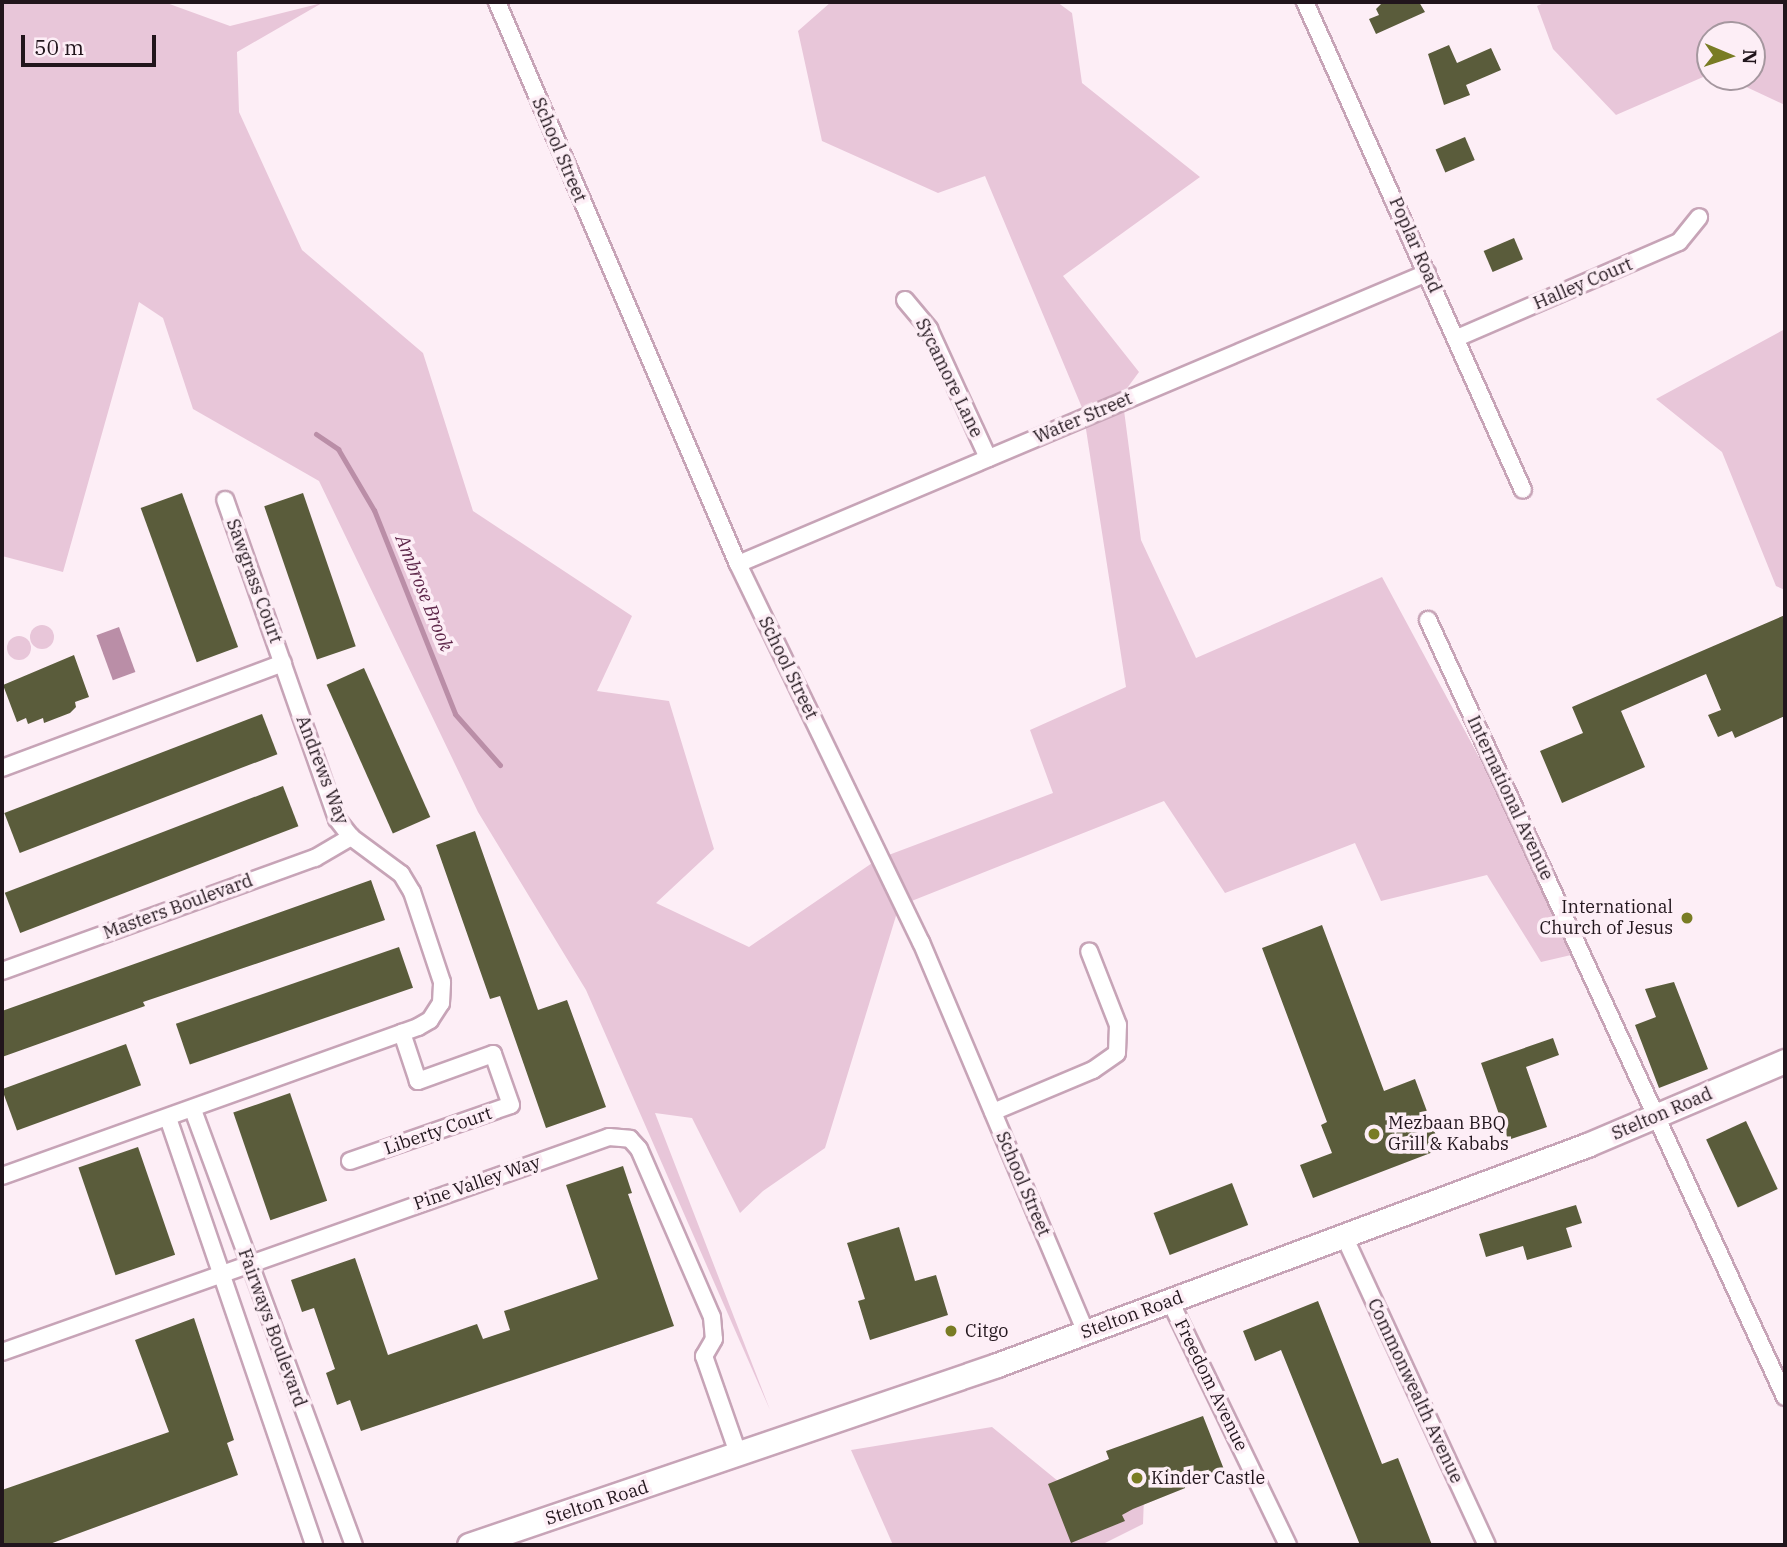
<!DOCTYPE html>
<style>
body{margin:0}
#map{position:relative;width:1787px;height:1547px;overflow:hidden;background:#fdeef6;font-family:"IBM Plex Serif",serif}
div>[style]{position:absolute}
.green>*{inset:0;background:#e8c6d9}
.round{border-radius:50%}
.water>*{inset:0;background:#ba8ea7;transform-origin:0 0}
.stream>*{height:5px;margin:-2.5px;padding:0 2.5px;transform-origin:2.5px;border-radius:2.5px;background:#ba8ea7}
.building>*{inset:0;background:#5a5c3b;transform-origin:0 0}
.roads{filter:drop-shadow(2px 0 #c7a4b7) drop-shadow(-2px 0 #c7a4b7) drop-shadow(0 2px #c7a4b7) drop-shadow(0 -2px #c7a4b7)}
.street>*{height:16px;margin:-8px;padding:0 8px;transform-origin:8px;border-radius:8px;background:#fff}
.secondary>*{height:23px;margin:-11.5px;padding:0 11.5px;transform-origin:11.5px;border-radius:11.5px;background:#fff}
.dots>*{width:19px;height:19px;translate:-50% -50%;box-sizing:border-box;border:4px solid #fdeef6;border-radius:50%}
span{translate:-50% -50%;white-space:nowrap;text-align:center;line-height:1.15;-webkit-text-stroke:7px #fdeef6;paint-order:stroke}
.street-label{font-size:18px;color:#21151c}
.poi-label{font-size:18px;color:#21151c}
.right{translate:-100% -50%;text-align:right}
.left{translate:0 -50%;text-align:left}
.water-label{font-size:19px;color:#5f284b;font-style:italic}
.frame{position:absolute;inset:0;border:4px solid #21151c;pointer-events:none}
.north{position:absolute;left:1696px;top:21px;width:70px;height:70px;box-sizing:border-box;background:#fdeef6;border:2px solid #a5979f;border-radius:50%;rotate:92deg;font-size:19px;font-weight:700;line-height:28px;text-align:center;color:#21151c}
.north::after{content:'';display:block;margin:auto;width:24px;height:32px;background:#797c24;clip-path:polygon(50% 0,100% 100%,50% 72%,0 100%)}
.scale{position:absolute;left:21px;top:35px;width:135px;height:32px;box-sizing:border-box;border:4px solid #21151c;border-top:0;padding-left:9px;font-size:21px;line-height:24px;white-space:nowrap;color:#21151c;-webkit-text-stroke:5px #fdeef6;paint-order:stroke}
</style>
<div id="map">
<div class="green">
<i style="clip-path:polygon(2px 2px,164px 2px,230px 26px,322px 3px,237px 52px,239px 112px,302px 250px,423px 353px,473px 511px,632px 616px,597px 691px,669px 701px,714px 849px,656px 903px,749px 947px,878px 859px,1053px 793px,1030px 730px,1126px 687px,1083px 410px,985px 176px,938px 193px,822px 141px,798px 31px,831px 2px,1057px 2px,1072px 13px,1082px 83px,1200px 177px,1063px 276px,1139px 372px,1122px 395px,1141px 540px,1196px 658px,1382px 577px,1584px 952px,1541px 962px,1487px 875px,1381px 901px,1355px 843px,1225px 893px,1164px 801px,899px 906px,825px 1148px,763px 1191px,740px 1213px,692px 1118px,655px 1113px,770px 1410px,586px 990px,478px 812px,319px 481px,193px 409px,163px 318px,139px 302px,63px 572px,2px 556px)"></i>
<i style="clip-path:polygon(1546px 2px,1785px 2px,1785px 105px,1725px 77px,1752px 77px,1752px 35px,1710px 35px,1710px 74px,1616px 115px,1553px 49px,1537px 6px)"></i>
<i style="clip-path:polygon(1785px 329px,1785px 590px,1776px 586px,1722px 452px,1656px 399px)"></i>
<i class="round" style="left:30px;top:625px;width:24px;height:24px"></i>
<i class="round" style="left:7px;top:636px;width:24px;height:24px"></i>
<i style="clip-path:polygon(992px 1427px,1075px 1495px,1144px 1497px,1143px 1524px,1101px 1545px,893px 1545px,851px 1450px)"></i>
</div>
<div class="water">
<i style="left:119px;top:627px;width:48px;height:24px;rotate:70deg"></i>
</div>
<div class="stream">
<i style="left:316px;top:434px;width:27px;rotate:34deg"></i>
<i style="left:338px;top:449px;width:71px;rotate:59.5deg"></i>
<i style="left:374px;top:510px;width:219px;rotate:68.3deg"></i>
<i style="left:455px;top:714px;width:68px;rotate:48.6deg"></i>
</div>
<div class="building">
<i style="clip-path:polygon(1383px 2px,1419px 2px,1425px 12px,1376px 34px,1369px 19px,1379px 15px,1376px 9px)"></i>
<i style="clip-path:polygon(1449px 45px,1457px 63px,1491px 48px,1501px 70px,1466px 85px,1470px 95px,1444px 105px,1428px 54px)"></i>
<i style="left:1465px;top:137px;width:25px;height:32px;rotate:67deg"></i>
<i style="left:1514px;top:238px;width:23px;height:33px;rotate:67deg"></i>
<i style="left:182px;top:493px;width:164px;height:44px;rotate:70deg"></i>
<i style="left:303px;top:493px;width:162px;height:41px;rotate:71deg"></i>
<i style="clip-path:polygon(1785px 615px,1785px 716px,1735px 738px,1732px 731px,1718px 737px,1708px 715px,1721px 710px,1706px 674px,1621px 711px,1645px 767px,1562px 803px,1540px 751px,1583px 733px,1572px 707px)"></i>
<i style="clip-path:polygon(74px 655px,89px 697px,75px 702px,76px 707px,70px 713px,44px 723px,43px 718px,28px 724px,26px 718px,17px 722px,3px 685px)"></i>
<i style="left:364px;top:668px;width:163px;height:41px;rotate:66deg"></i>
<i style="left:262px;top:714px;width:43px;height:276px;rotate:69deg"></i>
<i style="left:283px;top:786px;width:43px;height:298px;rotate:69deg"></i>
<i style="clip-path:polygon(475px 831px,538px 1010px,567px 1000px,606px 1107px,546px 1128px,500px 996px,490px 999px,436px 845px)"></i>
<i style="clip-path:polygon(371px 880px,385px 920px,143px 1002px,145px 1006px,2px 1057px,2px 1011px)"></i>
<i style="clip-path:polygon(1322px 925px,1384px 1091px,1415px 1079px,1441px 1149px,1313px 1198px,1300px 1165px,1332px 1153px,1321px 1125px,1327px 1122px,1262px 948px)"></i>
<i style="left:399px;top:947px;width:43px;height:236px;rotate:71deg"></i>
<i style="clip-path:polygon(1674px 982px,1708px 1069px,1659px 1088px,1635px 1025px,1656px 1017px,1645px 989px)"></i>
<i style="clip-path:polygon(1553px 1038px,1559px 1055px,1526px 1067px,1547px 1127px,1508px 1140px,1481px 1063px)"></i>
<i style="left:126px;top:1044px;width:44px;height:132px;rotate:70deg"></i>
<i style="left:290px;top:1093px;width:114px;height:60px;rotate:71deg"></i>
<i style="left:1746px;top:1121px;width:75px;height:44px;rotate:65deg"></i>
<i style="left:138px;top:1147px;width:114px;height:63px;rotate:71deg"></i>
<i style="clip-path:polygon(623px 1166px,632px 1193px,628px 1194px,674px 1326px,361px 1431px,350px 1400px,337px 1405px,326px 1373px,335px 1369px,314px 1308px,302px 1312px,291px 1280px,355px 1258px,388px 1355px,477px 1324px,483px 1339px,510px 1330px,504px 1311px,598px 1279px,566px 1185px)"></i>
<i style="left:1232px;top:1183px;width:45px;height:84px;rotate:69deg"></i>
<i style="clip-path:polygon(1576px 1205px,1582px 1223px,1566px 1228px,1572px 1247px,1527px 1260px,1523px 1246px,1486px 1257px,1479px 1234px)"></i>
<i style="clip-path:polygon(899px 1227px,915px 1281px,936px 1275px,948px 1315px,870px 1340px,858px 1301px,865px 1299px,847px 1243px)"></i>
<i style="clip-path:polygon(1318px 1301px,1382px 1464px,1398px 1458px,1432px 1545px,1360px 1545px,1281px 1350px,1255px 1361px,1243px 1331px)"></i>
<i style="clip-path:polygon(194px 1318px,234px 1440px,227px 1443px,238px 1475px,47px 1545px,2px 1545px,2px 1490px,169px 1432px,135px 1340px)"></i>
<i style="clip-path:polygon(1203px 1416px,1225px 1472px,1133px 1509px,1122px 1515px,1125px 1521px,1071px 1543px,1048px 1484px,1109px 1459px,1106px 1451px)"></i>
</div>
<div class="roads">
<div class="street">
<i style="left:497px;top:2px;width:611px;rotate:66.79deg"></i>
<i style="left:738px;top:564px;width:420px;rotate:64.2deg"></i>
<i style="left:921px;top:942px;width:423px;rotate:67.1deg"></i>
<i style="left:1305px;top:2px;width:534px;rotate:65.93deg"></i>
<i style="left:905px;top:300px;width:38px;rotate:50deg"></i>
<i style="left:929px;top:329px;width:142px;rotate:65.4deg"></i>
<i style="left:1457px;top:338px;width:242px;rotate:-23.4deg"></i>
<i style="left:1679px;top:242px;width:32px;rotate:-51deg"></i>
<i style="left:738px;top:564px;width:748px;rotate:-22.9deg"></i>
<i style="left:1428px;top:620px;width:855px;rotate:65.32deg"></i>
<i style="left:2px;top:768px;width:300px;rotate:-20.5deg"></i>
<i style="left:2px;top:971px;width:333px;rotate:-19.9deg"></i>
<i style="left:315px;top:858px;width:42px;rotate:-30.3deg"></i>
<i style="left:193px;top:1110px;width:464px;rotate:69.7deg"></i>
<i style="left:993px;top:1112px;width:108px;rotate:-22.8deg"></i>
<i style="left:1093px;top:1070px;width:29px;rotate:-35deg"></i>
<i style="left:1117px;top:1053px;width:28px;rotate:-88deg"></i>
<i style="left:1118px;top:1025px;width:79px;rotate:-111.4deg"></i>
<i style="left:168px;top:1118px;width:451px;rotate:71.1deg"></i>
<i style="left:350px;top:1161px;width:170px;rotate:-19.2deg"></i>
<i style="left:511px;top:1105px;width:54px;rotate:-109.4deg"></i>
<i style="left:493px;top:1054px;width:80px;rotate:160.2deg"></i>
<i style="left:418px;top:1081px;width:51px;rotate:-108.4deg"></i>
<i style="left:2px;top:1176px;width:442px;rotate:-19.7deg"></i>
<i style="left:418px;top:1027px;width:14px;rotate:-30deg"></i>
<i style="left:430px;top:1020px;width:20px;rotate:-57deg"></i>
<i style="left:441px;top:1003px;width:21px;rotate:-87deg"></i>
<i style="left:442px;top:982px;width:95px;rotate:-108.4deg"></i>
<i style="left:412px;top:892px;width:21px;rotate:-121deg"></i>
<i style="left:401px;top:874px;width:62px;rotate:-143.5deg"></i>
<i style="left:351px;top:837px;width:23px;rotate:-128deg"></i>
<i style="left:337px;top:819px;width:338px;rotate:-109.3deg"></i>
<i style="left:1344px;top:1236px;width:340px;rotate:65.2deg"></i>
<i style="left:1170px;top:1301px;width:271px;rotate:64.2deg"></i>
<i style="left:2px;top:1352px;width:644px;rotate:-19.5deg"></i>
<i style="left:609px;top:1137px;width:21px;rotate:5deg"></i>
<i style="left:630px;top:1139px;width:13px;rotate:48deg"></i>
<i style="left:639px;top:1149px;width:183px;rotate:66.5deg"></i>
<i style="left:712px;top:1317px;width:22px;rotate:85deg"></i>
<i style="left:714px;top:1339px;width:20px;rotate:120deg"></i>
<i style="left:704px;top:1356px;width:106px;rotate:70.7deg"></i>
</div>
<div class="secondary">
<i style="left:469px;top:1545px;width:558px;rotate:-18.82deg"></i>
<i style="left:997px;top:1365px;width:630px;rotate:-20.45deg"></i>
<i style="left:1587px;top:1145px;width:215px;rotate:-23deg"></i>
</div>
</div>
<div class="dots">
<i style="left:1687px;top:918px;background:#797c24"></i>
<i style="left:1374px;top:1134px;background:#797c24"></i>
<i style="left:951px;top:1331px;background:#797c24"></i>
<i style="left:1137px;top:1478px;background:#797c24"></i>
</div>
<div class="street-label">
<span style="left:559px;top:150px;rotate:67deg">School Street</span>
<span style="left:1415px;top:245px;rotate:66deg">Poplar Road</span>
<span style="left:1583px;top:284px;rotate:-23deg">Halley Court</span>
<span style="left:949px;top:378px;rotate:64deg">Sycamore Lane</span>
<span style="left:1083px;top:418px;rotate:-23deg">Water Street</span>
<span style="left:254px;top:581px;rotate:70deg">Sawgrass Court</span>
<span style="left:788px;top:668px;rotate:64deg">School Street</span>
<span style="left:322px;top:770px;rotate:69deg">Andrews Way</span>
<span style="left:1510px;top:798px;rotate:65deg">International Avenue</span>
<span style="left:178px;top:907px;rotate:-20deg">Masters Boulevard</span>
<span style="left:1662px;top:1114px;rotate:-23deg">Stelton Road</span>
<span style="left:438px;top:1131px;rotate:-19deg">Liberty Court</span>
<span style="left:477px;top:1183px;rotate:-19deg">Pine Valley Way</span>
<span style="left:1023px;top:1184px;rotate:67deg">School Street</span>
<span style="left:1132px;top:1315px;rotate:-20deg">Stelton Road</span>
<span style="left:272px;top:1328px;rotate:70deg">Fairways Boulevard</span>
<span style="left:1211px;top:1385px;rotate:64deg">Freedom Avenue</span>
<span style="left:1415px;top:1391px;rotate:65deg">Commonwealth Avenue</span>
<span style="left:597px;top:1503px;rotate:-18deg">Stelton Road</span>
</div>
<div class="poi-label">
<span class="right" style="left:1673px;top:918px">International<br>Church of Jesus</span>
<span class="left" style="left:1388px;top:1134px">Mezbaan BBQ<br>Grill &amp; Kababs</span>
<span class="left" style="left:965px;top:1331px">Citgo</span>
<span class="left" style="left:1151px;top:1478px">Kinder Castle</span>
</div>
<div class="water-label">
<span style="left:424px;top:593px;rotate:68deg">Ambrose Brook</span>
</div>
<div class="frame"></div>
<div class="north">N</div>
<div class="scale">50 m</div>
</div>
